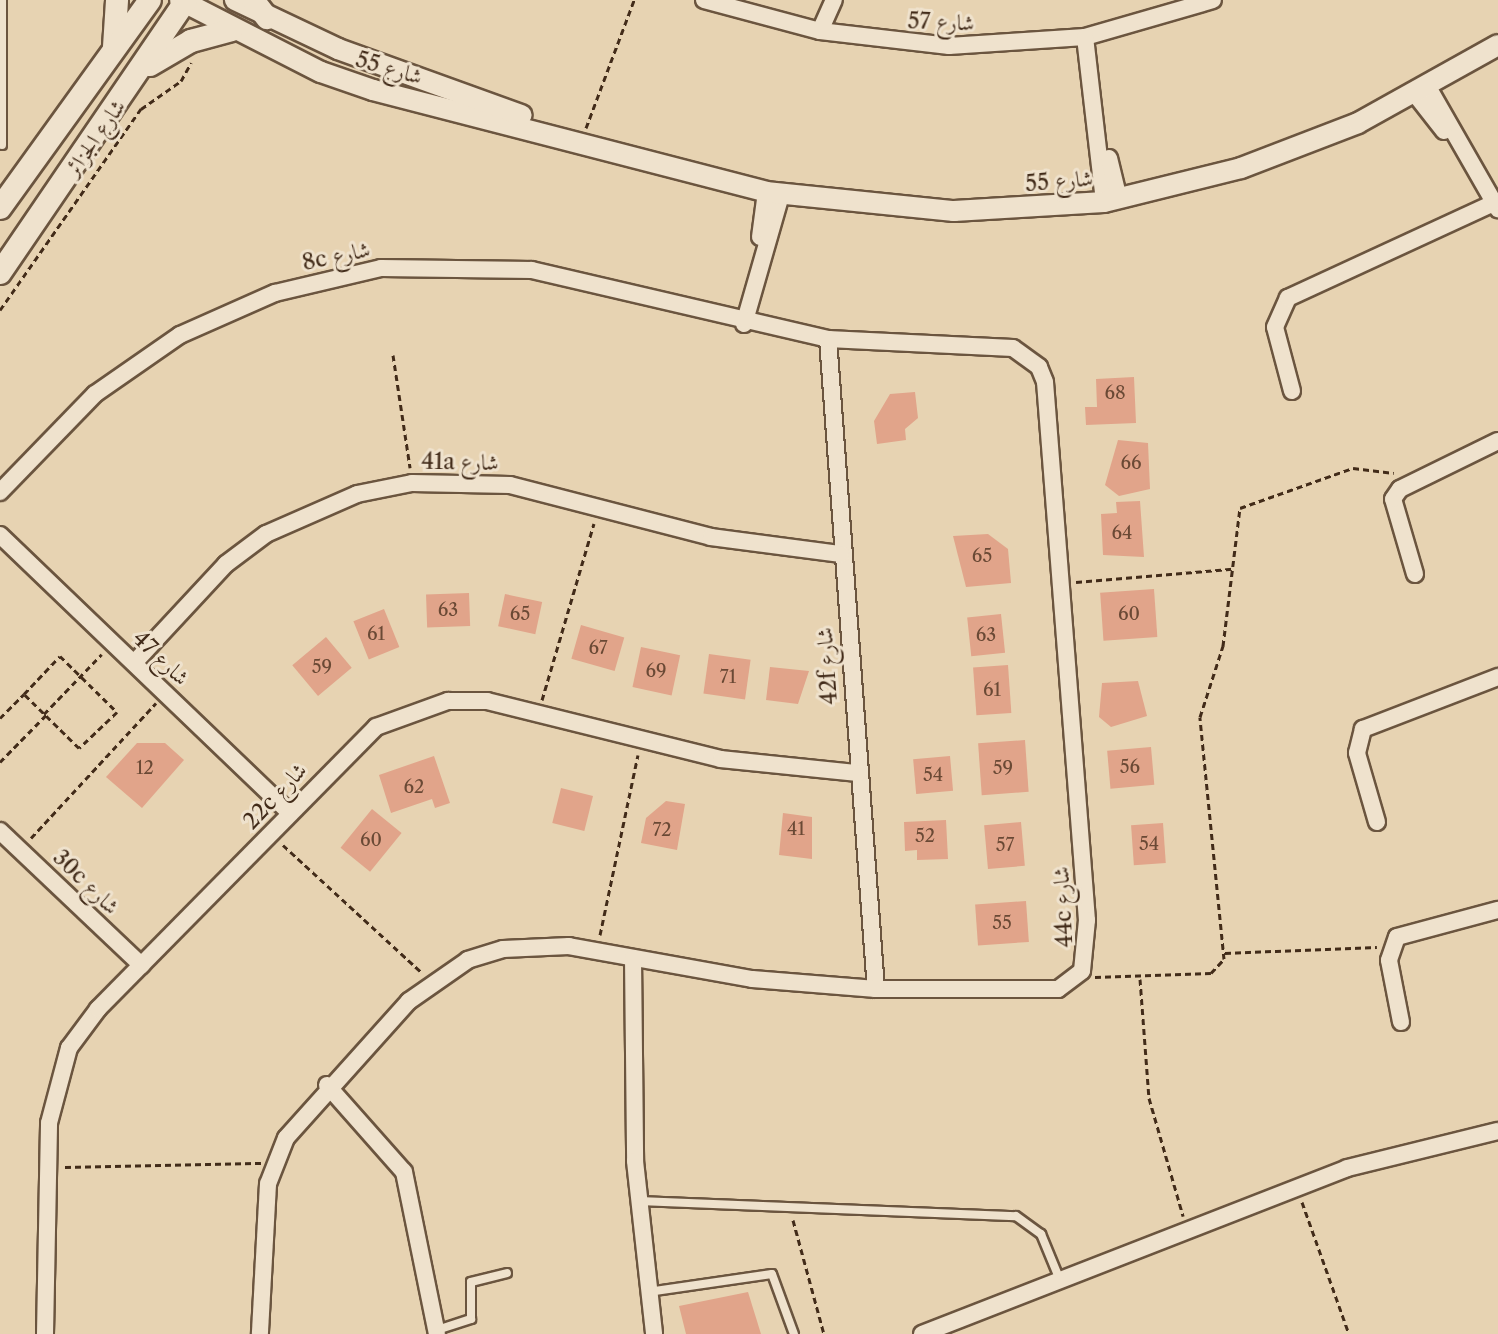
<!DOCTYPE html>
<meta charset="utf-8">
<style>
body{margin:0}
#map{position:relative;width:1498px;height:1334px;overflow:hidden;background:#e7d3b2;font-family:"Libre Caslon Text",Amiri,serif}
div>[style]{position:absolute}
.building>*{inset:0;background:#e1a48a;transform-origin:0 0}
.path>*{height:3px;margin-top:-1.5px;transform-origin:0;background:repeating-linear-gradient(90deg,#422b19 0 6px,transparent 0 10px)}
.roads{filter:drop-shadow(2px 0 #6b553f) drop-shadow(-2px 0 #6b553f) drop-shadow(0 2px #6b553f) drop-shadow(0 -2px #6b553f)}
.service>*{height:8px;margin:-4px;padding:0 4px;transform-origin:4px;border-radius:4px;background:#efe2cd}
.minor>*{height:16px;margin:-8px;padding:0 8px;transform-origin:8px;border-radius:8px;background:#efe2cd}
.tertiary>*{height:20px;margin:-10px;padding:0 10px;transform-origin:10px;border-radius:10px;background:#efe2cd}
.secondary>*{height:22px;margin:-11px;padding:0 11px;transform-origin:11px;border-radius:11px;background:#efe2cd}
span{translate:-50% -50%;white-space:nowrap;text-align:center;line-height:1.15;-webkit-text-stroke:6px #efe2cd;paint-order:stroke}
.number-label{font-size:18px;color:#6a4935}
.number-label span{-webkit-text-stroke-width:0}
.street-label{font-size:22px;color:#422b19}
</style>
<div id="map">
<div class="building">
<i style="clip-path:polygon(1134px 377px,1136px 423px,1086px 425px,1085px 407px,1097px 407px,1096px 379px)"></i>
<i style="clip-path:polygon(915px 392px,918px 418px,905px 429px,906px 440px,877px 444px,874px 421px,890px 394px)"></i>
<i style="clip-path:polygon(1118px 440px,1148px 443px,1150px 489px,1119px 496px,1105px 485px)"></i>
<i style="clip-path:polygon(1140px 501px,1144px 557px,1103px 555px,1101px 514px,1117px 513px,1116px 502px)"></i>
<i style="clip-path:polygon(988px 534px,1008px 549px,1011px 583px,966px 587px,953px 536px)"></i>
<i style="left:1154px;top:589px;width:48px;height:54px;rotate:86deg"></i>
<i style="left:469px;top:593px;width:33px;height:43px;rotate:88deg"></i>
<i style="left:505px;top:594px;width:38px;height:33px;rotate:12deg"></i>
<i style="left:384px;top:609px;width:41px;height:33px;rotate:68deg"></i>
<i style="left:1001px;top:614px;width:39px;height:34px;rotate:84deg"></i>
<i style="left:581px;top:625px;width:45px;height:35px;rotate:16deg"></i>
<i style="left:326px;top:637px;width:40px;height:44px;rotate:50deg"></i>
<i style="left:641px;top:647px;width:40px;height:41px;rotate:12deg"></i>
<i style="left:709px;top:654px;width:42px;height:40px;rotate:8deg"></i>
<i style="left:1008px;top:665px;width:48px;height:35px;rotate:86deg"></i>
<i style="clip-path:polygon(770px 667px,809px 671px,798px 704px,766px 700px)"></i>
<i style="clip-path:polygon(1138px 681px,1147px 716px,1111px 727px,1099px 717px,1102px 683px)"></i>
<i style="left:1025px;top:740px;width:52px;height:47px;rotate:86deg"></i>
<i style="clip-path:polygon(137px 743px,165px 743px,184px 760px,142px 808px,106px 777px)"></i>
<i style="left:1151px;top:747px;width:38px;height:44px;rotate:85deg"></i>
<i style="clip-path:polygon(434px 756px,450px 803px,435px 808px,432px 799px,391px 813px,379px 775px)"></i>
<i style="left:950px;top:756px;width:35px;height:37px;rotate:85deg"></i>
<i style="left:561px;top:788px;width:33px;height:36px;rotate:14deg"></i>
<i style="clip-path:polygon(666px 801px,685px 804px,677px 850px,641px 843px,646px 818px)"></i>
<i style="left:372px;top:809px;width:38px;height:50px;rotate:39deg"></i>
<i style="clip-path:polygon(783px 813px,812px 817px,812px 859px,779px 855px)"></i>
<i style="clip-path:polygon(946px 820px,948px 859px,917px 860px,917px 850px,905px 851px,904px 822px)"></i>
<i style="left:1021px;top:822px;width:44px;height:37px;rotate:85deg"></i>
<i style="left:1163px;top:823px;width:40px;height:32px;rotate:86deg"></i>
<i style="left:1026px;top:901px;width:41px;height:51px;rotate:86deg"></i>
<i style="clip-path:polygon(748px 1292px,761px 1334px,686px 1334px,679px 1306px)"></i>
</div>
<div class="path">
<i style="left:586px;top:128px;width:137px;rotate:-69.4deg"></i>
<i style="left:0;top:310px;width:246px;rotate:-55deg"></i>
<i style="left:141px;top:109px;width:49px;rotate:-35deg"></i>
<i style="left:181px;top:81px;width:21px;rotate:-61deg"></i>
<i style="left:393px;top:355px;width:114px;rotate:81.4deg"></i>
<i style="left:1076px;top:582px;width:157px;rotate:-4.8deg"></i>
<i style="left:542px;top:700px;width:184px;rotate:-73.6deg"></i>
<i style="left:44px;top:714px;width:83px;rotate:-46deg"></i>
<i style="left:0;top:718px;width:34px;rotate:-45deg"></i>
<i style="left:24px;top:694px;width:52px;rotate:-46.5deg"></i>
<i style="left:60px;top:656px;width:80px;rotate:44.5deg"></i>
<i style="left:117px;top:712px;width:52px;rotate:136.5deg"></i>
<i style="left:79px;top:748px;width:77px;rotate:-135.5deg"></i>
<i style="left:0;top:762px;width:66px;rotate:-45.6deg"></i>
<i style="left:31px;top:838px;width:184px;rotate:-47.2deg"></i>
<i style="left:283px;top:845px;width:189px;rotate:42.6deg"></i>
<i style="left:600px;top:935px;width:184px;rotate:-78.1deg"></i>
<i style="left:1225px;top:953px;width:152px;rotate:-2.3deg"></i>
<i style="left:1095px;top:977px;width:116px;rotate:-2deg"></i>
<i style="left:1211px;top:973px;width:19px;rotate:-47deg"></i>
<i style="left:1224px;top:959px;width:243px;rotate:-95.7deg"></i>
<i style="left:1200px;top:717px;width:75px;rotate:-72.1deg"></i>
<i style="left:1223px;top:646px;width:139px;rotate:-83deg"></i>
<i style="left:1240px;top:508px;width:120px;rotate:-19.5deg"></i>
<i style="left:1353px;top:468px;width:41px;rotate:7deg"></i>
<i style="left:1140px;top:979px;width:119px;rotate:85.7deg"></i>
<i style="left:1149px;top:1098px;width:123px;rotate:73.9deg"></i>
<i style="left:65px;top:1167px;width:196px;rotate:-1.2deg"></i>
<i style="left:1302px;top:1202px;width:140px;rotate:70.4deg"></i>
<i style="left:793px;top:1220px;width:118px;rotate:74.8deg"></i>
</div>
<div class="roads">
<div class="service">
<i style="left:2px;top:0;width:145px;rotate:90deg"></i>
<i style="left:639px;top:1201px;width:377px;rotate:2.3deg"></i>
<i style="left:1016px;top:1216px;width:31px;rotate:36deg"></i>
<i style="left:1041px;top:1234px;width:50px;rotate:67.6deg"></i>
<i style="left:648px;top:1292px;width:125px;rotate:-8.3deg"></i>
<i style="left:772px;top:1274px;width:64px;rotate:69.9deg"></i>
<i style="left:437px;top:1330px;width:36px;rotate:-18deg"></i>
<i style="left:471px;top:1319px;width:37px;rotate:-90deg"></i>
<i style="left:471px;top:1282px;width:37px;rotate:-14deg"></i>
</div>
<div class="minor">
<i style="left:704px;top:0;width:120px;rotate:15deg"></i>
<i style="left:820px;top:31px;width:130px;rotate:6.6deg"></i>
<i style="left:949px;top:46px;width:136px;rotate:-3.8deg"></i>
<i style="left:1085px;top:37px;width:133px;rotate:-16.1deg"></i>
<i style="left:820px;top:31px;width:34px;rotate:-66deg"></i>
<i style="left:1085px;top:37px;width:166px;rotate:83.4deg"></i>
<i style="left:1428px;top:87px;width:141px;rotate:60.2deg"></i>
<i style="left:1415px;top:94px;width:47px;rotate:51.9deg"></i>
<i style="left:1109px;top:158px;width:42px;rotate:76.3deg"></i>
<i style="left:760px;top:237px;width:45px;rotate:-82.4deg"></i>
<i style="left:744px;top:324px;width:134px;rotate:-74deg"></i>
<i style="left:828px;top:339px;width:652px;rotate:85.78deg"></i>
<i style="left:1292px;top:391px;width:66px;rotate:-104.9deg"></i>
<i style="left:1275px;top:327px;width:32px;rotate:-66deg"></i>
<i style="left:1288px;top:298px;width:227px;rotate:-24.8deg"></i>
<i style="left:0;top:492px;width:136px;rotate:-45.9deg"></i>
<i style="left:95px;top:394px;width:103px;rotate:-34.8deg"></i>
<i style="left:180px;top:335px;width:104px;rotate:-23.9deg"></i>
<i style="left:275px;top:293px;width:109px;rotate:-13.3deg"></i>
<i style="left:381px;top:268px;width:151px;rotate:0.8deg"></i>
<i style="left:532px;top:270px;width:304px;rotate:13.1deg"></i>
<i style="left:828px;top:339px;width:185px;rotate:2.8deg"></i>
<i style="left:1013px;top:348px;width:32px;rotate:36deg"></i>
<i style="left:1039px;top:367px;width:16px;rotate:68deg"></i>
<i style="left:1045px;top:382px;width:540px;rotate:85.54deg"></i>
<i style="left:1087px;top:920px;width:51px;rotate:95.6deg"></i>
<i style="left:1082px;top:971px;width:30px;rotate:143deg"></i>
<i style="left:1058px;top:989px;width:182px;rotate:180deg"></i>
<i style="left:876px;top:989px;width:124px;rotate:-175.4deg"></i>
<i style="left:752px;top:979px;width:186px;rotate:-169.8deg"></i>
<i style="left:569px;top:946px;width:66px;rotate:177.4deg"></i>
<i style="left:503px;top:949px;width:37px;rotate:163deg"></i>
<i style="left:468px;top:960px;width:72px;rotate:145.2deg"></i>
<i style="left:409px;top:1001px;width:184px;rotate:131.9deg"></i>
<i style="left:286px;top:1138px;width:49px;rotate:111.4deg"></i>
<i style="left:268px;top:1184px;width:150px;rotate:93.1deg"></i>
<i style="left:0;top:535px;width:402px;rotate:43.8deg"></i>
<i style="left:1415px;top:574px;width:78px;rotate:-106.3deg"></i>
<i style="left:1393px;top:499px;width:12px;rotate:-55deg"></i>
<i style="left:1400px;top:489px;width:109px;rotate:-26.1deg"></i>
<i style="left:134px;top:663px;width:135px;rotate:-47.1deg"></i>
<i style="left:226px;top:564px;width:50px;rotate:-36.9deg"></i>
<i style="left:266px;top:534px;width:99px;rotate:-23.7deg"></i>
<i style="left:357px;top:494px;width:56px;rotate:-11.3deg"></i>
<i style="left:412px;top:483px;width:98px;rotate:1.2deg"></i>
<i style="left:510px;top:485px;width:208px;rotate:14.5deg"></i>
<i style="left:711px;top:537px;width:131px;rotate:7.5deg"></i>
<i style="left:1377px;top:822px;width:72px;rotate:-106.2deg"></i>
<i style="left:1357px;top:753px;width:25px;rotate:-76deg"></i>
<i style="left:1363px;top:729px;width:145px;rotate:-21.1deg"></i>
<i style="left:0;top:831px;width:195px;rotate:43.5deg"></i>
<i style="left:633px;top:958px;width:203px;rotate:89.4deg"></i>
<i style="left:635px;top:1161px;width:174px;rotate:83.7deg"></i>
<i style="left:1401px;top:1022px;width:63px;rotate:-101deg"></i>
<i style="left:1389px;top:960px;width:24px;rotate:-71deg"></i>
<i style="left:1397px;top:937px;width:105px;rotate:-15deg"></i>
<i style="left:327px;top:1085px;width:116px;rotate:48.5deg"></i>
<i style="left:404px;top:1172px;width:165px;rotate:78.5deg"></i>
<i style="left:45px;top:1334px;width:211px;rotate:-88.9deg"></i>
<i style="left:49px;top:1123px;width:78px;rotate:-75.1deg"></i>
<i style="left:69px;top:1048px;width:49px;rotate:-53.4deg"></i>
<i style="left:98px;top:1009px;width:396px;rotate:-45.4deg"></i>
<i style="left:376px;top:727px;width:77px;rotate:-19.9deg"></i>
<i style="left:448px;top:701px;width:39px"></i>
<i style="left:487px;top:701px;width:241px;rotate:13.9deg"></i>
<i style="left:721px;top:759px;width:137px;rotate:5.9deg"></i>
<i style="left:922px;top:1334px;width:456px;rotate:-21.3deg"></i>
<i style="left:1347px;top:1168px;width:155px;rotate:-13.8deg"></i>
</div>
<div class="tertiary">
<i style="left:180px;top:0;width:158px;rotate:27.1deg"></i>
<i style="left:321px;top:72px;width:55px;rotate:19.1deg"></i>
<i style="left:373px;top:90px;width:406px;rotate:14.5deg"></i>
<i style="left:766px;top:192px;width:189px;rotate:5.8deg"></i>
<i style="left:954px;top:211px;width:150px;rotate:-3.4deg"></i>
<i style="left:1104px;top:202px;width:141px;rotate:-13.9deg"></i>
<i style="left:1241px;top:168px;width:125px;rotate:-21deg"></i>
<i style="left:1358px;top:123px;width:160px;rotate:-29.1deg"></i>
<i style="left:235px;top:0;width:114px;rotate:25.4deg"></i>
<i style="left:338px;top:49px;width:195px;rotate:19.8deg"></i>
</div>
<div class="secondary">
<i style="left:253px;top:0;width:23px;rotate:52deg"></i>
<i style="left:114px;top:47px;width:47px;rotate:-86.3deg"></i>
<i style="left:150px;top:65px;width:48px;rotate:-30.3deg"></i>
<i style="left:191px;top:41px;width:42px;rotate:-15deg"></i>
<i style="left:0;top:208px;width:256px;rotate:-54.2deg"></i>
<i style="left:0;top:273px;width:330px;rotate:-55.7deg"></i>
</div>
</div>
<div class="number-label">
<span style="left:1115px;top:393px">68</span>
<span style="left:1131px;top:463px">66</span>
<span style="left:1122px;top:533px">64</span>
<span style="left:982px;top:556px">65</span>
<span style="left:448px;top:610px">63</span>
<span style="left:520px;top:614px">65</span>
<span style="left:1129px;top:614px">60</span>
<span style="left:376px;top:634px">61</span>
<span style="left:986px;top:635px">63</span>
<span style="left:598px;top:648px">67</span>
<span style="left:322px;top:667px">59</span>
<span style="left:656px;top:671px">69</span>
<span style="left:728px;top:677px">71</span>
<span style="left:992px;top:690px">61</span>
<span style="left:1130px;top:767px">56</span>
<span style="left:145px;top:768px">12</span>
<span style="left:1003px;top:768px">59</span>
<span style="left:933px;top:775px">54</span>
<span style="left:414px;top:787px">62</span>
<span style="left:796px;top:829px">41</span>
<span style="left:662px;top:830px">72</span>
<span style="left:925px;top:836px">52</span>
<span style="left:371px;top:840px">60</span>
<span style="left:1149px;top:844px">54</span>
<span style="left:1005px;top:845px">57</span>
<span style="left:1002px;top:923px">55</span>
</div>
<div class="street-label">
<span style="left:941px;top:22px;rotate:2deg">شارع 57</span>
<span style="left:389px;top:68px;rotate:16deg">شارع 55</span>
<span style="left:95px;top:138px;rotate:-55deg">شارع الجزائر</span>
<span style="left:1059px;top:181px;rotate:-5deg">شارع 55</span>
<span style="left:336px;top:256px;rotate:-12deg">8c شارع</span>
<span style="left:460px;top:462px;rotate:1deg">41a شارع</span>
<span style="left:161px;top:658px;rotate:44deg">شارع 47</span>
<span style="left:827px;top:666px;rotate:-94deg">42f شارع</span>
<span style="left:275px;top:796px;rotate:-47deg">22c شارع</span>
<span style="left:86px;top:882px;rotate:44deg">30c شارع</span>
<span style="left:1063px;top:907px;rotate:-93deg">44c شارع</span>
</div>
</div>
